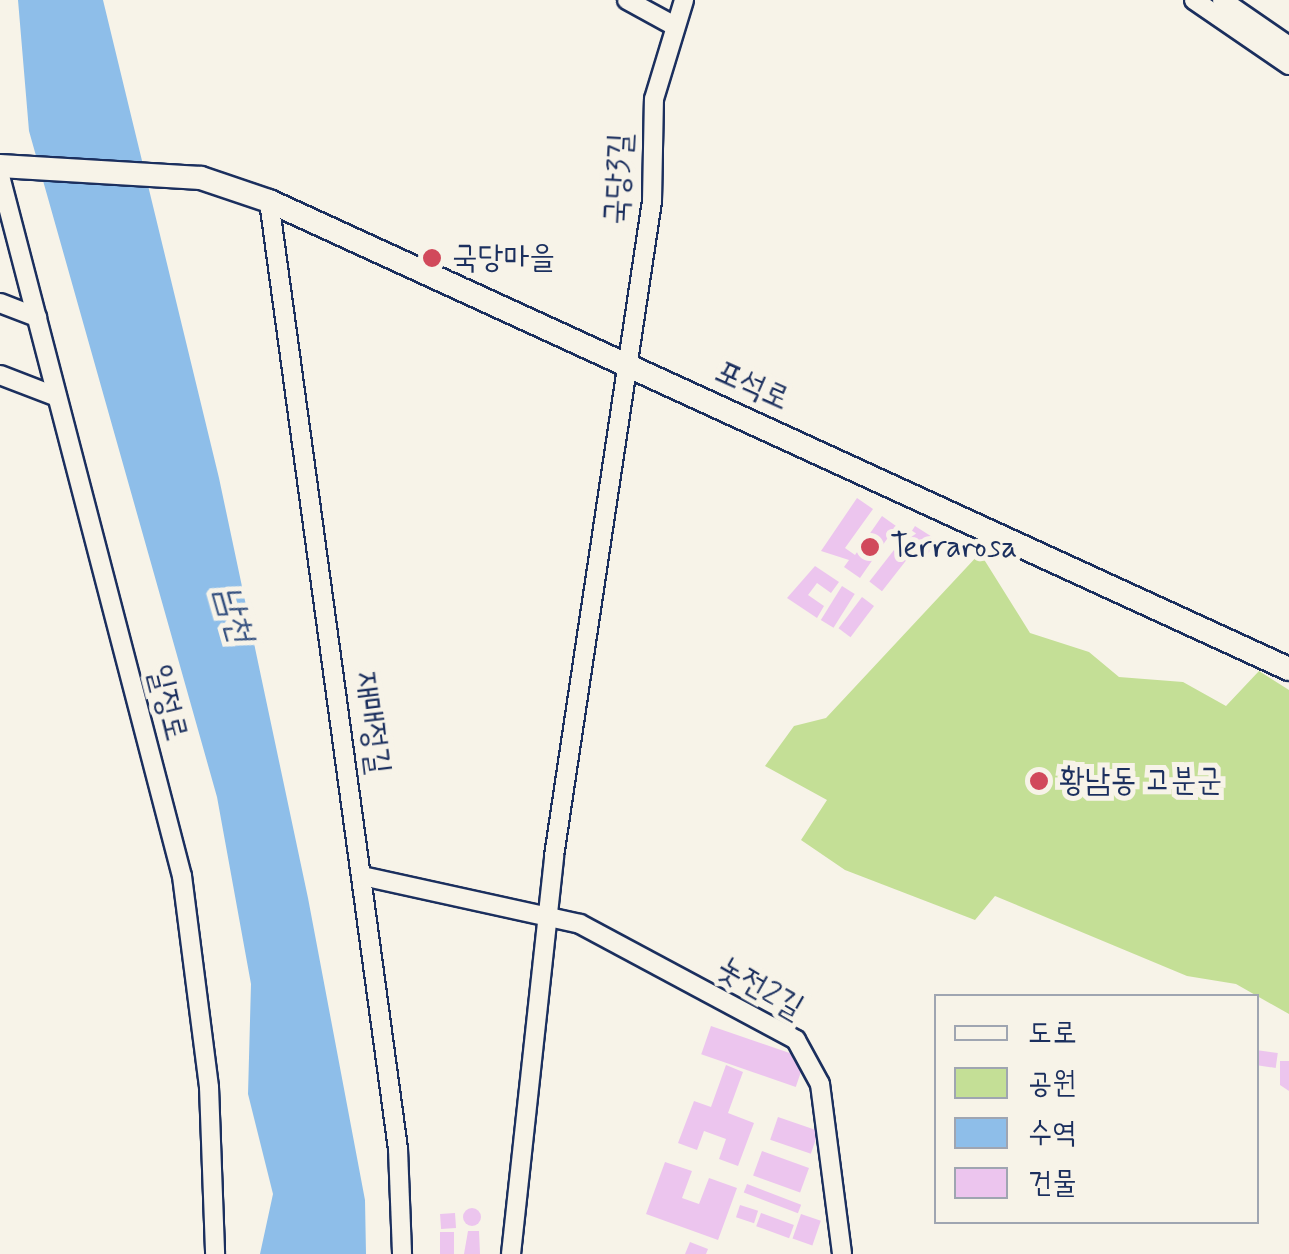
<!DOCTYPE html>
<meta charset="utf-8">
<style>
body{margin:0}
#map{position:relative;width:1289px;height:1254px;overflow:hidden;background:#f7f3e8;font-family:Mynerve,"Poor Story",sans-serif}
div>[style]{position:absolute}
.green>*{inset:0;background:#c4df96}
.water>*{inset:0;background:#8ebee9}
.building>*{inset:0;background:#ecc5ee;transform-origin:0 0}
.round{border-radius:50%}
.roads{filter:drop-shadow(2px 0 #1b2f5e) drop-shadow(-2px 0 #1b2f5e) drop-shadow(0 2px #1b2f5e) drop-shadow(0 -2px #1b2f5e)}
.minor>*{height:18px;margin:-9px;padding:0 9px;transform-origin:9px;border-radius:9px;background:#f7f3e8}
.major>*{height:22px;margin:-11px;padding:0 11px;transform-origin:11px;border-radius:11px;background:#f7f3e8}
.dots>*{width:28px;height:28px;translate:-50% -50%;box-sizing:border-box;border:5px solid #f7f3e8;border-radius:50%}
span{translate:-50% -50%;white-space:nowrap;text-align:center;line-height:1.15;-webkit-text-stroke:10px #f7f3e8;paint-order:stroke}
.street-label{font-size:32px;color:#1b2f5e}
.poi-label{font-size:32px;color:#1b2f5e}
.left{translate:0 -50%;text-align:left}
.water-label{font-size:35px;color:#385381;font-style:italic}
.legend{position:absolute;left:934px;top:994px;width:325px;height:230px;box-sizing:border-box;background:#f7f3e8;border:2px solid #9fa5b1;margin:0;padding:12px 18px;list-style:none;font-size:30px;color:#1b2f5e}
.legend li{display:flex;align-items:center;gap:20px;height:50px}
.legend b{width:50px;border:2px solid #9fa5b1}
</style>
<div id="map">
<div class="green">
<i style="clip-path:polygon(980px 553px,1030px 633px,1089px 652px,1119px 677px,1183px 682px,1226px 706px,1259px 671px,1289px 690px,1289px 1014px,1236px 984px,1187px 976px,995px 896px,975px 920px,845px 870px,801px 840px,827px 800px,765px 766px,794px 726px,826px 718px)"></i>
</div>
<div class="water">
<i style="clip-path:polygon(18px 0,103px 0,219px 478px,308px 898px,365px 1200px,366px 1254px,260px 1254px,273px 1194px,248px 1094px,251px 984px,217px 797px,29px 131px)"></i>
</div>
<div class="building">
<i style="clip-path:polygon(857px 498px,873px 509px,845px 548px,855px 555px,882px 516px,896px 526px,860px 578px,844px 567px,849px 560px,821px 551px)"></i>
<i style="clip-path:polygon(915px 526px,937px 540px,924px 560px,908px 537px)"></i>
<i style="left:894px;top:550px;width:16px;height:40px;rotate:38deg"></i>
<i style="clip-path:polygon(815px 566px,839px 582px,831px 593px,817px 583px,808px 595px,824px 606px,817px 618px,787px 598px)"></i>
<i style="left:842px;top:586px;width:15px;height:40px;rotate:32deg"></i>
<i style="left:862px;top:597px;width:15px;height:39px;rotate:37deg"></i>
<i style="left:711px;top:1026px;width:100px;height:30px;rotate:19deg"></i>
<i style="left:1256px;top:1050px;width:22px;height:15px;rotate:8deg"></i>
<i style="clip-path:polygon(1280px 1061px,1289px 1061px,1289px 1091px,1280px 1085px)"></i>
<i style="clip-path:polygon(726px 1065px,743px 1072px,728px 1113px,754px 1123px,738px 1166px,719px 1159px,726px 1139px,704px 1131px,697px 1150px,678px 1143px,694px 1101px,711px 1107px)"></i>
<i style="left:778px;top:1117px;width:43px;height:24px;rotate:19deg"></i>
<i style="left:762px;top:1151px;width:50px;height:26px;rotate:20deg"></i>
<i style="clip-path:polygon(665px 1162px,692px 1171px,682px 1198px,699px 1204px,709px 1178px,737px 1188px,718px 1240px,646px 1214px)"></i>
<i style="left:747px;top:1184px;width:58px;height:9px;rotate:21deg"></i>
<i style="left:740px;top:1205px;width:19px;height:13px;rotate:18deg"></i>
<i class="round" style="left:463px;top:1208px;width:18px;height:18px"></i>
<i style="left:455px;top:1213px;width:15px;height:15px;rotate:86deg"></i>
<i style="left:761px;top:1213px;width:35px;height:14px;rotate:20deg"></i>
<i style="left:801px;top:1214px;width:21px;height:26px;rotate:19deg"></i>
<i style="clip-path:polygon(468px 1231px,479px 1231px,480px 1254px,464px 1254px)"></i>
<i style="left:440px;top:1232px;width:14px;height:22px"></i>
<i style="clip-path:polygon(690px 1242px,708px 1249px,706px 1254px,685px 1254px)"></i>
</div>
<div class="roads">
<div class="minor">
<i style="left:627px;top:0;width:50px;rotate:28.6deg"></i>
<i style="left:1194px;top:0;width:115px;rotate:34.4deg"></i>
<i style="left:1222px;top:0;width:81px;rotate:34.5deg"></i>
<i style="left:0;top:176px;width:723px;rotate:75.43deg"></i>
<i style="left:182px;top:876px;width:213px;rotate:82.7deg"></i>
<i style="left:209px;top:1087px;width:167px;rotate:87.9deg"></i>
<i style="left:269px;top:201px;width:957px;rotate:82.25deg"></i>
<i style="left:398px;top:1149px;width:105px;rotate:87.8deg"></i>
<i style="left:0;top:303px;width:40px;rotate:21deg"></i>
<i style="left:0;top:375px;width:61px;rotate:21.1deg"></i>
<i style="left:362px;top:876px;width:223px;rotate:12.4deg"></i>
<i style="left:580px;top:924px;width:245px;rotate:28.2deg"></i>
<i style="left:796px;top:1040px;width:50px;rotate:61.4deg"></i>
<i style="left:820px;top:1084px;width:171px;rotate:82.6deg"></i>
<i style="left:511px;top:1254px;width:400px;rotate:-83.8deg"></i>
<i style="left:554px;top:856px;width:662px;rotate:-81.49deg"></i>
<i style="left:652px;top:201px;width:102px;rotate:-88.9deg"></i>
<i style="left:654px;top:99px;width:103px;rotate:-73.1deg"></i>
</div>
<div class="major">
<i style="left:0;top:166px;width:201px;rotate:3.4deg"></i>
<i style="left:201px;top:178px;width:72px;rotate:18.7deg"></i>
<i style="left:269px;top:201px;width:1122px;rotate:24.65deg"></i>
</div>
</div>
<div class="dots">
<i style="left:432px;top:258px;background:#d1495b"></i>
<i style="left:870px;top:547px;background:#d1495b"></i>
<i style="left:1039px;top:781px;background:#d1495b"></i>
</div>
<div class="street-label">
<span style="left:619px;top:179px;rotate:-87deg">국당3길</span>
<span style="left:752px;top:386px;rotate:24deg">포석로</span>
<span style="left:167px;top:703px;rotate:76deg">일정로</span>
<span style="left:372px;top:723px;rotate:83deg">재매정길</span>
<span style="left:760px;top:988px;rotate:30deg">놋전2길</span>
</div>
<div class="poi-label">
<span class="left" style="left:452px;top:258px">국당마을</span>
<span class="left" style="left:890px;top:547px">Terrarosa</span>
<span class="left" style="left:1059px;top:781px">황남동 고분군</span>
</div>
<div class="water-label">
<span style="left:234px;top:614px;rotate:74deg">남천</span>
</div>
<ul class="legend">
<li><b style="height:12px;background:#f7f3e8"></b>도로</li>
<li><b style="height:28px;background:#c4df96"></b>공원</li>
<li><b style="height:28px;background:#8ebee9"></b>수역</li>
<li><b style="height:28px;background:#ecc5ee"></b>건물</li>
</ul>
</div>
